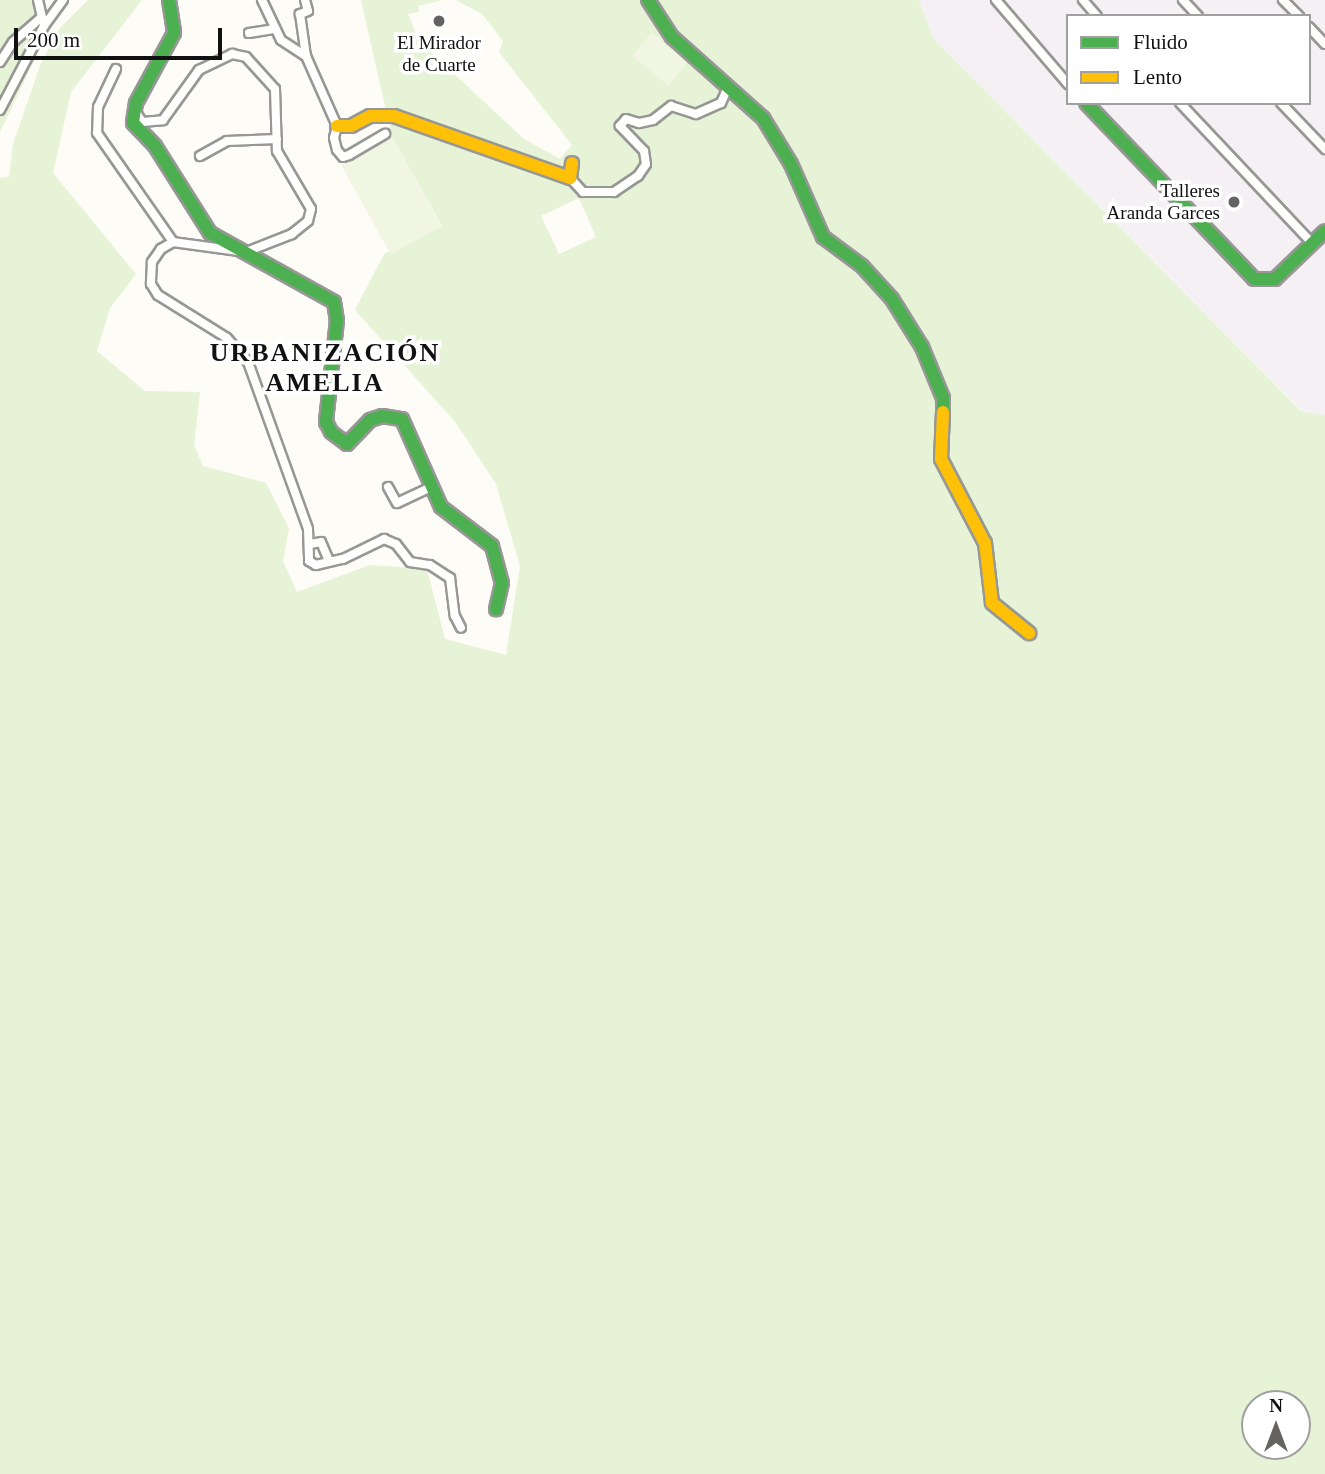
<!DOCTYPE html>
<meta charset="utf-8">
<style>
body{margin:0}
#map{position:relative;width:1325px;height:1474px;overflow:hidden;background:#fdfcf7;font-family:Georgia,serif}
div>[style]{position:absolute}
.industrial>*{inset:0;background:#f5f0f3}
.green>*{inset:0;background:#e7f3d7}
.pitch>*{inset:0;background:#f0f6e1;transform-origin:0 0}
.roads{filter:drop-shadow(2px 0 #979795) drop-shadow(-2px 0 #979795) drop-shadow(0 2px #979795) drop-shadow(0 -2px #979795)}
.street>*{height:8px;margin:-4px;padding:0 4px;transform-origin:4px;border-radius:4px;background:#fffffe}
.fast>*{height:12px;margin:-6px;padding:0 6px;transform-origin:6px;border-radius:6px;background:#4caf50}
.slow>*{height:12px;margin:-6px;padding:0 6px;transform-origin:6px;border-radius:6px;background:#ffc107}
.dots>*{width:19px;height:19px;translate:-50% -50%;box-sizing:border-box;border:4px solid #fff;border-radius:50%}
span{translate:-50% -50%;white-space:nowrap;text-align:center;line-height:1.15;-webkit-text-stroke:7px #fff;paint-order:stroke}
.poi-label{font-size:19px;color:#111}
.right{translate:-100% -50%;text-align:right}
.district-label{font-size:26px;color:#111;font-weight:700;letter-spacing:2px}
.legend{position:absolute;left:1066px;top:14px;width:245px;height:91px;box-sizing:border-box;background:#fff;border:2px solid #a0a0a0;margin:0;padding:9px 12px;list-style:none;font-size:21px;color:#111}
.legend li{display:flex;align-items:center;gap:14px;height:35px}
.legend b{width:35px;border:2px solid #a0a0a0}
.north{position:absolute;left:1241px;top:1390px;width:70px;height:70px;box-sizing:border-box;background:#fff;border:2px solid #a0a0a0;border-radius:50%;rotate:0deg;font-size:19px;font-weight:700;line-height:28px;text-align:center;color:#111}
.north::after{content:'';display:block;margin:auto;width:24px;height:32px;background:#646362;clip-path:polygon(50% 0,100% 100%,50% 72%,0 100%)}
.scale{position:absolute;left:14px;top:28px;width:208px;height:32px;box-sizing:border-box;border:4px solid #111;border-top:0;padding-left:9px;font-size:21px;line-height:24px;white-space:nowrap;color:#111;-webkit-text-stroke:5px #fff;paint-order:stroke}
</style>
<div id="map">
<div class="industrial">
<i style="clip-path:polygon(evenodd,919px 0,1325px 0,1325px 415px,1302px 411px,933px 38px,919px 0,1068px 16px,1309px 16px,1309px 103px,1068px 103px,1068px 16px)"></i>
</div>
<div class="green">
<i style="clip-path:polygon(0 0,44px 0,45px 9px,59px 9px,0 132px)"></i>
<i style="clip-path:polygon(evenodd,88px 0,142px 0,71px 92px,53px 173px,136px 274px,110px 308px,97px 351px,145px 391px,200px 392px,194px 445px,203px 466px,266px 483px,289px 528px,283px 561px,297px 592px,370px 565px,427px 569px,445px 639px,506px 655px,520px 566px,496px 484px,456px 423px,355px 310px,384px 254px,442px 226px,392px 137px,361px 0,443px 0,418px 6px,419px 12px,408px 14px,419px 41px,524px 139px,560px 159px,572px 145px,499px 52px,503px 41px,482px 14px,456px 0,919px 0,933px 38px,1301px 411px,1325px 415px,1325px 1474px,0 1474px,0 178px,9px 177px,13px 144px,41px 63px,59px 29px,88px 0,579px 198px,596px 237px,559px 254px,541px 216px,579px 198px,88px 0,1255px 1404px,1297px 1404px,1297px 1446px,1255px 1446px,1255px 1404px)"></i>
</div>
<div class="pitch">
<i style="left:652px;top:32px;width:47px;height:31px;rotate:40deg"></i>
<i style="left:392px;top:137px;width:102px;height:58px;rotate:61deg"></i>
</div>
<div class="roads">
<div class="street">
<i style="left:38px;top:0;width:22px;rotate:77deg"></i>
<i style="left:262px;top:0;width:44px;rotate:64.6deg"></i>
<i style="left:281px;top:40px;width:30px;rotate:33deg"></i>
<i style="left:305px;top:0;width:11px;rotate:75deg"></i>
<i style="left:308px;top:11px;width:9px;rotate:159deg"></i>
<i style="left:300px;top:14px;width:42px;rotate:81.9deg"></i>
<i style="left:306px;top:56px;width:77px;rotate:66.1deg"></i>
<i style="left:337px;top:126px;width:12px;rotate:104deg"></i>
<i style="left:334px;top:138px;width:12px;rotate:76deg"></i>
<i style="left:337px;top:150px;width:9px;rotate:49deg"></i>
<i style="left:343px;top:157px;width:6px;rotate:-18deg"></i>
<i style="left:349px;top:155px;width:42px;rotate:-30.3deg"></i>
<i style="left:996px;top:0;width:111px;rotate:49.4deg"></i>
<i style="left:1083px;top:0;width:21px;rotate:49deg"></i>
<i style="left:1183px;top:0;width:22px;rotate:47deg"></i>
<i style="left:1283px;top:0;width:23px;rotate:45deg"></i>
<i style="left:1309px;top:27px;width:23px;rotate:47deg"></i>
<i style="left:249px;top:33px;width:25px;rotate:-9deg"></i>
<i style="left:0;top:62px;width:24px;rotate:-57deg"></i>
<i style="left:13px;top:42px;width:38px;rotate:-41deg"></i>
<i style="left:116px;top:69px;width:42px;rotate:115.3deg"></i>
<i style="left:98px;top:107px;width:26px;rotate:92deg"></i>
<i style="left:97px;top:133px;width:133px;rotate:55.1deg"></i>
<i style="left:1180px;top:103px;width:192px;rotate:46.7deg"></i>
<i style="left:1281px;top:103px;width:64px;rotate:46.3deg"></i>
<i style="left:0;top:110px;width:95px;rotate:-62.4deg"></i>
<i style="left:44px;top:26px;width:32px;rotate:-54deg"></i>
<i style="left:136px;top:112px;width:12px;rotate:59deg"></i>
<i style="left:142px;top:122px;width:21px;rotate:-5deg"></i>
<i style="left:163px;top:120px;width:62px;rotate:-54.2deg"></i>
<i style="left:199px;top:70px;width:37px;rotate:-26deg"></i>
<i style="left:232px;top:54px;width:14px;rotate:12deg"></i>
<i style="left:246px;top:57px;width:43px;rotate:47.8deg"></i>
<i style="left:275px;top:89px;width:62px;rotate:88.2deg"></i>
<i style="left:277px;top:151px;width:67px;rotate:59.6deg"></i>
<i style="left:311px;top:209px;width:12px;rotate:104deg"></i>
<i style="left:308px;top:221px;width:21px;rotate:141deg"></i>
<i style="left:292px;top:234px;width:49px;rotate:158.6deg"></i>
<i style="left:246px;top:252px;width:74px;rotate:-172.2deg"></i>
<i style="left:173px;top:242px;width:14px;rotate:150deg"></i>
<i style="left:161px;top:249px;width:16px;rotate:125deg"></i>
<i style="left:152px;top:262px;width:22px;rotate:93deg"></i>
<i style="left:151px;top:284px;width:13px;rotate:58deg"></i>
<i style="left:158px;top:295px;width:81px;rotate:31.9deg"></i>
<i style="left:227px;top:338px;width:32px;rotate:49deg"></i>
<i style="left:248px;top:362px;width:177px;rotate:70.2deg"></i>
<i style="left:308px;top:529px;width:32px;rotate:88deg"></i>
<i style="left:309px;top:561px;width:8px;rotate:30deg"></i>
<i style="left:316px;top:565px;width:28px;rotate:-13deg"></i>
<i style="left:343px;top:559px;width:46px;rotate:-26deg"></i>
<i style="left:384px;top:539px;width:13px;rotate:23deg"></i>
<i style="left:396px;top:544px;width:23px;rotate:52deg"></i>
<i style="left:410px;top:562px;width:20px;rotate:9deg"></i>
<i style="left:430px;top:565px;width:24px;rotate:33deg"></i>
<i style="left:450px;top:578px;width:38px;rotate:83deg"></i>
<i style="left:455px;top:616px;width:13px;rotate:63deg"></i>
<i style="left:200px;top:156px;width:31px;rotate:-29deg"></i>
<i style="left:227px;top:141px;width:50px;rotate:-2.3deg"></i>
<i style="left:570px;top:178px;width:19px;rotate:47deg"></i>
<i style="left:583px;top:192px;width:31px"></i>
<i style="left:614px;top:192px;width:29px;rotate:-34deg"></i>
<i style="left:638px;top:176px;width:14px;rotate:-56deg"></i>
<i style="left:646px;top:164px;width:13px;rotate:-99deg"></i>
<i style="left:644px;top:151px;width:35px;rotate:-134deg"></i>
<i style="left:620px;top:126px;width:9px;rotate:-49deg"></i>
<i style="left:626px;top:119px;width:14px;rotate:17deg"></i>
<i style="left:639px;top:123px;width:14px;rotate:-12deg"></i>
<i style="left:653px;top:120px;width:23px;rotate:-38deg"></i>
<i style="left:671px;top:106px;width:26px;rotate:18deg"></i>
<i style="left:696px;top:114px;width:27px;rotate:-24deg"></i>
<i style="left:721px;top:103px;width:17px;rotate:-66deg"></i>
<i style="left:388px;top:487px;width:18px;rotate:61deg"></i>
<i style="left:397px;top:503px;width:38px;rotate:-25deg"></i>
<i style="left:310px;top:544px;width:11px;rotate:-10deg"></i>
<i style="left:321px;top:542px;width:21px;rotate:67deg"></i>
</div>
<div class="fast">
<i style="left:169px;top:0;width:33px;rotate:81deg"></i>
<i style="left:174px;top:33px;width:80px;rotate:118.5deg"></i>
<i style="left:136px;top:103px;width:20px;rotate:99deg"></i>
<i style="left:133px;top:123px;width:32px;rotate:46deg"></i>
<i style="left:155px;top:146px;width:103px;rotate:57.7deg"></i>
<i style="left:210px;top:233px;width:142px;rotate:29.1deg"></i>
<i style="left:334px;top:302px;width:18px;rotate:81deg"></i>
<i style="left:337px;top:320px;width:103px;rotate:96.2deg"></i>
<i style="left:326px;top:422px;width:11px;rotate:63deg"></i>
<i style="left:331px;top:432px;width:20px;rotate:37deg"></i>
<i style="left:347px;top:444px;width:33px;rotate:-46deg"></i>
<i style="left:370px;top:420px;width:13px;rotate:-18deg"></i>
<i style="left:382px;top:416px;width:20px;rotate:9deg"></i>
<i style="left:402px;top:419px;width:96px;rotate:66.1deg"></i>
<i style="left:441px;top:507px;width:64px;rotate:37.4deg"></i>
<i style="left:492px;top:546px;width:38px;rotate:75deg"></i>
<i style="left:502px;top:583px;width:27px;rotate:103deg"></i>
<i style="left:648px;top:0;width:44px;rotate:57deg"></i>
<i style="left:672px;top:37px;width:122px;rotate:41.7deg"></i>
<i style="left:763px;top:118px;width:54px;rotate:58.7deg"></i>
<i style="left:791px;top:164px;width:80px;rotate:66.3deg"></i>
<i style="left:823px;top:237px;width:49px;rotate:36.6deg"></i>
<i style="left:862px;top:266px;width:45px;rotate:47.7deg"></i>
<i style="left:892px;top:299px;width:57px;rotate:58deg"></i>
<i style="left:922px;top:347px;width:55px;rotate:67.6deg"></i>
<i style="left:943px;top:398px;width:14px;rotate:90deg"></i>
<i style="left:1086px;top:103px;width:243px;rotate:46.3deg"></i>
<i style="left:1254px;top:279px;width:21px"></i>
<i style="left:1275px;top:279px;width:69px;rotate:-43.8deg"></i>
</div>
<div class="slow">
<i style="left:337px;top:126px;width:14px"></i>
<i style="left:351px;top:126px;width:21px;rotate:-28deg"></i>
<i style="left:370px;top:116px;width:24px"></i>
<i style="left:394px;top:116px;width:187px;rotate:19.4deg"></i>
<i style="left:570px;top:178px;width:15px;rotate:-82deg"></i>
<i style="left:943px;top:412px;width:47px;rotate:92.4deg"></i>
<i style="left:941px;top:459px;width:95px;rotate:62.4deg"></i>
<i style="left:985px;top:543px;width:60px;rotate:83.3deg"></i>
<i style="left:992px;top:603px;width:48px;rotate:39deg"></i>
</div>
</div>
<div class="dots">
<i style="left:439px;top:21px;background:#646362"></i>
<i style="left:1234px;top:202px;background:#646362"></i>
</div>
<div class="poi-label">
<span style="left:439px;top:54px">El Mirador<br>de Cuarte</span>
<span class="right" style="left:1220px;top:202px">Talleres<br>Aranda Garces</span>
</div>
<div class="district-label">
<span style="left:325px;top:368px">URBANIZACIÓN<br>AMELIA</span>
</div>
<ul class="legend">
<li><b style="height:9px;background:#4caf50"></b>Fluido</li>
<li><b style="height:9px;background:#ffc107"></b>Lento</li>
</ul>
<div class="north">N</div>
<div class="scale">200 m</div>
</div>
